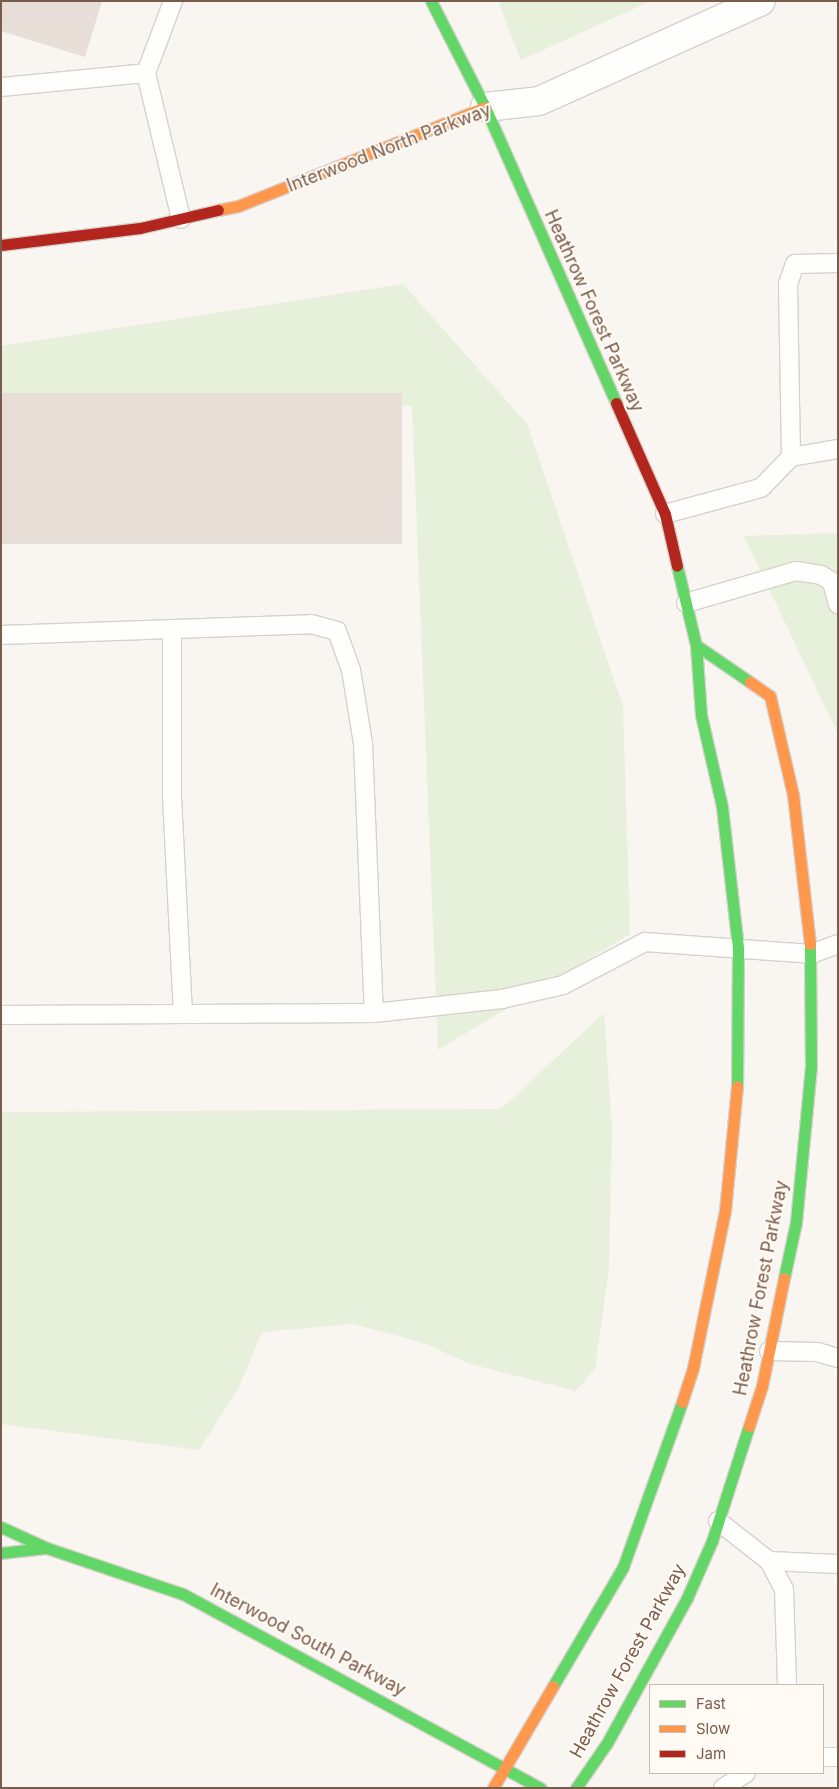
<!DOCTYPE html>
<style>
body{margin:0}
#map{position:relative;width:839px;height:1789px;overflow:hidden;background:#f9f5f0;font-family:Inter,sans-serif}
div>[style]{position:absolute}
.green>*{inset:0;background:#e7f0db}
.building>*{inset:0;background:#e6ded7;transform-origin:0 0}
.roads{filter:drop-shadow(1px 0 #d7d1cb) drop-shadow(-1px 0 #d7d1cb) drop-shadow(0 1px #d7d1cb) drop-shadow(0 -1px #d7d1cb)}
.lane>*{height:18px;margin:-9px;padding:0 9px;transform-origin:9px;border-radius:9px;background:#fefefd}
.street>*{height:28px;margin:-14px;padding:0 14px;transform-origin:14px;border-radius:14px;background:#fefefd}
.fast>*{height:11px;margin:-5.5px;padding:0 5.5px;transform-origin:5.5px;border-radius:5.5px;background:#63d668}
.slow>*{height:11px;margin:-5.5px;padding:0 5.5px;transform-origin:5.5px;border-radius:5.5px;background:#ff974d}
.jam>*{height:11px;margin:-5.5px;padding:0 5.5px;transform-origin:5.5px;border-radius:5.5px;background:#b3261e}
span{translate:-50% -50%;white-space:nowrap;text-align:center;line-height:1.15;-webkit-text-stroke:4px #fffaf3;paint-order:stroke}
.street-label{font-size:18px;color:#7a5c4d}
.frame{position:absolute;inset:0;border:2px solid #7a5c4d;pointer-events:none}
.legend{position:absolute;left:649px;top:1684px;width:175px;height:90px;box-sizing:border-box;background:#fffaf3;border:1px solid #cabbb1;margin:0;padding:6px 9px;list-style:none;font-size:15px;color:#7a5c4d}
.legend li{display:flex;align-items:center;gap:10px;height:25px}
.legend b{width:25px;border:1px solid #cabbb1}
</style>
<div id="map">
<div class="green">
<i style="clip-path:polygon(498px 1px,651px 1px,521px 60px)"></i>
<i style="clip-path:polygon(403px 284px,527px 424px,623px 706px,630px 934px,438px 1050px,412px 406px,1px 407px,1px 346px)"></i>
<i style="clip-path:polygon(838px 533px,838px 734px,744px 536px)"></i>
<i style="clip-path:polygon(604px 1013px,612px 1128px,609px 1268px,595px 1369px,576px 1391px,470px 1364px,424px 1343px,353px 1324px,262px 1332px,239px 1387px,199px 1450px,1px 1424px,1px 1112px,501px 1109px)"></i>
</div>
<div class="building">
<i style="clip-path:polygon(1px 1px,102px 1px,85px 57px,1px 31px)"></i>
<i style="left:402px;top:393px;width:151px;height:401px;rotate:90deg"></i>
</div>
<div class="roads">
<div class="lane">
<i style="left:146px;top:73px;width:150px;rotate:76.5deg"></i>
<i style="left:1px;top:87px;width:146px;rotate:-5.5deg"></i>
<i style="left:146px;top:73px;width:77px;rotate:-69.4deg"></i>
<i style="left:791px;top:457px;width:48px;rotate:-9.7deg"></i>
<i style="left:665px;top:514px;width:99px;rotate:-15.2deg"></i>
<i style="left:761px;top:488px;width:43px;rotate:-45.9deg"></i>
<i style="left:791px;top:457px;width:173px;rotate:-91deg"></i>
<i style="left:788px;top:284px;width:21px;rotate:-71deg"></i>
<i style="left:795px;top:264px;width:43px;rotate:-1.3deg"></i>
<i style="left:686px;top:603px;width:115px;rotate:-16.2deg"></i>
<i style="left:796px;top:571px;width:25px;rotate:9deg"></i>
<i style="left:821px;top:575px;width:13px;rotate:32deg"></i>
<i style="left:832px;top:582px;width:23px;rotate:75deg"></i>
<i style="left:172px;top:629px;width:168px;rotate:90deg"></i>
<i style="left:172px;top:797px;width:217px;rotate:87.1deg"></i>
<i style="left:1px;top:635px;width:310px;rotate:-2deg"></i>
<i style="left:311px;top:624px;width:27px;rotate:15deg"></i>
<i style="left:337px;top:631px;width:41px;rotate:70.3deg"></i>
<i style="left:351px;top:670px;width:74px;rotate:80.7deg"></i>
<i style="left:363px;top:743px;width:270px;rotate:87.7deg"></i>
<i style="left:374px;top:1013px;width:373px;rotate:179.7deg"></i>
<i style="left:374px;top:1013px;width:129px;rotate:-6.2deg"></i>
<i style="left:502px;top:999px;width:63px;rotate:-12.9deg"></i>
<i style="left:563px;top:985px;width:93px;rotate:-27.7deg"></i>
<i style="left:645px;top:942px;width:166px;rotate:4.1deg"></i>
<i style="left:811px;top:954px;width:29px;rotate:-20deg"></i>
<i style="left:769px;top:1351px;width:48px;rotate:1.2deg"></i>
<i style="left:817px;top:1352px;width:22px;rotate:16deg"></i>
<i style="left:718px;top:1521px;width:65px;rotate:38.1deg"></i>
<i style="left:769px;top:1561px;width:32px;rotate:62deg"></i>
<i style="left:784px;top:1589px;width:96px;rotate:88.2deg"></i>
<i style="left:769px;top:1561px;width:69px;rotate:2.5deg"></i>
<i style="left:823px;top:1757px;width:15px"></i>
<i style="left:723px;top:1788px;width:27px;rotate:-33deg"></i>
</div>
<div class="street">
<i style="left:485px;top:107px;width:54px;rotate:-6.3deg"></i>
<i style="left:539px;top:101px;width:243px;rotate:-24.2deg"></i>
</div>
<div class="fast">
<i style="left:431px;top:1px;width:119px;rotate:63deg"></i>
<i style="left:485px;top:107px;width:324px;rotate:66.1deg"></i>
<i style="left:677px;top:566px;width:81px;rotate:76.5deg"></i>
<i style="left:696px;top:645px;width:70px;rotate:85.9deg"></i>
<i style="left:701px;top:715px;width:94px;rotate:77.1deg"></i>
<i style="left:722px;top:807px;width:142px;rotate:83.5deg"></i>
<i style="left:738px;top:948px;width:139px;rotate:90.4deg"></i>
<i style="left:696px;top:645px;width:65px;rotate:34.4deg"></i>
<i style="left:784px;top:1278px;width:57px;rotate:-77.9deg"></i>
<i style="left:796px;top:1222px;width:156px;rotate:-84.5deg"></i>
<i style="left:811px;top:1067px;width:123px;rotate:-90.5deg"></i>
<i style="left:1px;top:1527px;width:51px;rotate:24.5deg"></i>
<i style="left:47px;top:1548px;width:144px;rotate:18.7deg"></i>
<i style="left:183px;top:1594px;width:407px;rotate:28.5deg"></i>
<i style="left:1px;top:1553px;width:44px;rotate:-6.5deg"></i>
<i style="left:553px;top:1686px;width:138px;rotate:-59.5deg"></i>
<i style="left:623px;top:1567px;width:175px;rotate:-70.3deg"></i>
<i style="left:576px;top:1788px;width:55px;rotate:-55.4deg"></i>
<i style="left:607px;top:1743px;width:166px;rotate:-61.1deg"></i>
<i style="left:687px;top:1598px;width:62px;rotate:-66.3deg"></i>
<i style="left:712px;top:1541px;width:121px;rotate:-72.2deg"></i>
</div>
<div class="slow">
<i style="left:218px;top:210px;width:20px;rotate:-11deg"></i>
<i style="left:238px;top:206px;width:266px;rotate:-21.8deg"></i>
<i style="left:750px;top:682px;width:24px;rotate:35deg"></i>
<i style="left:770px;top:696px;width:102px;rotate:76.9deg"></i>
<i style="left:793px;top:795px;width:150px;rotate:83.5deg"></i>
<i style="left:682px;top:1402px;width:36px;rotate:-72deg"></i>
<i style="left:693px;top:1368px;width:160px;rotate:-78.5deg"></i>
<i style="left:725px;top:1211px;width:125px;rotate:-84.5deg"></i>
<i style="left:749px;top:1426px;width:42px;rotate:-72deg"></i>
<i style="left:762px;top:1386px;width:110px;rotate:-78.5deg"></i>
<i style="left:493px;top:1788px;width:118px;rotate:-59.5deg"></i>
</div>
<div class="jam">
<i style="left:1px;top:245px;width:140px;rotate:-7deg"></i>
<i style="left:140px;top:228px;width:80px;rotate:-13deg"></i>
<i style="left:616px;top:403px;width:121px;rotate:66.2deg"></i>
<i style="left:665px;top:514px;width:53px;rotate:77deg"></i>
</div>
</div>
<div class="street-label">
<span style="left:389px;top:148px;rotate:-21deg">Interwood North Parkway</span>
<span style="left:594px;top:311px;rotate:66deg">Heathrow Forest Parkway</span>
<span style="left:761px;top:1288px;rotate:-79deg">Heathrow Forest Parkway</span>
<span style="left:308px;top:1640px;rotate:28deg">Interwood South Parkway</span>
<span style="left:628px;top:1661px;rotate:-61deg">Heathrow Forest Parkway</span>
</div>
<div class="frame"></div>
<ul class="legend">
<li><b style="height:6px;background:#63d668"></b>Fast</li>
<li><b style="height:6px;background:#ff974d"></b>Slow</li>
<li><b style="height:6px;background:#b3261e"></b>Jam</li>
</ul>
</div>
